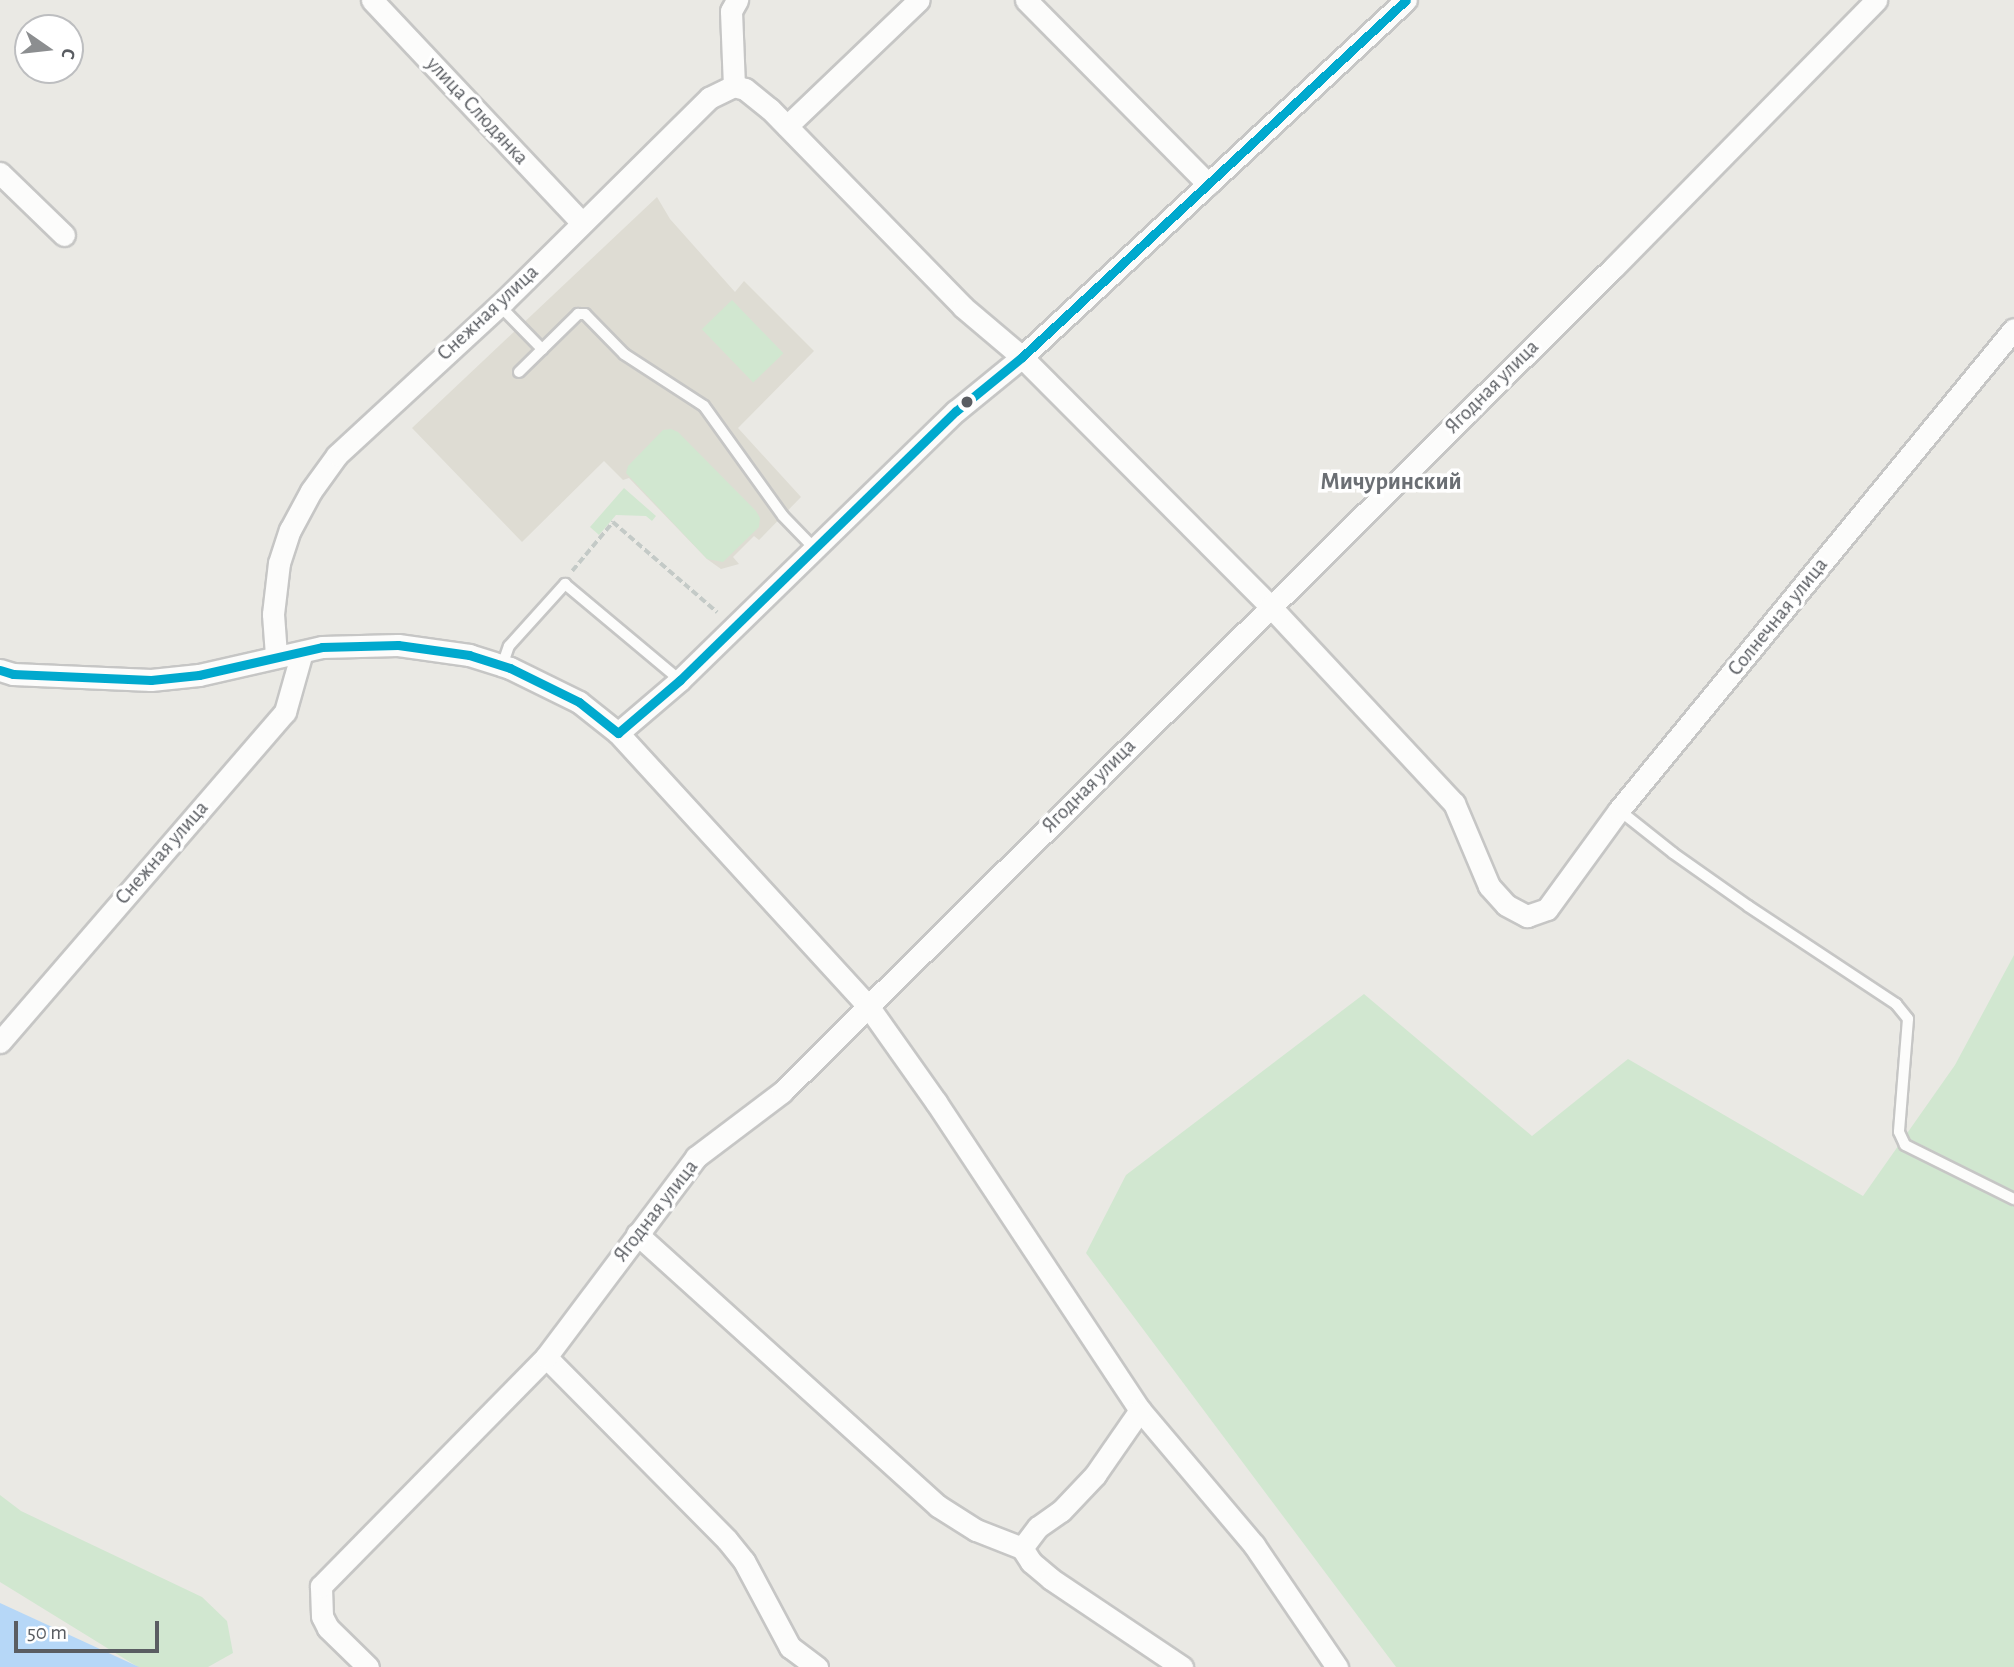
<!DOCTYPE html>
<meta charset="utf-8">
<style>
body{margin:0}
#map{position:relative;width:2014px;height:1667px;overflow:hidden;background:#eae9e4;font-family:"Alegreya Sans",sans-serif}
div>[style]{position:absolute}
.education>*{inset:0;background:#dedcd3}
.green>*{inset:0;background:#d1e7d0;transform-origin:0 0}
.water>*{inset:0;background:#b6d7f7}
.path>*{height:3.5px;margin-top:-1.75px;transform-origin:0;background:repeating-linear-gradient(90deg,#c4cac7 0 7px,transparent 0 10.5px)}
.roads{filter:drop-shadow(2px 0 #c6c6c5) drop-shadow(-2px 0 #c6c6c5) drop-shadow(0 2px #c6c6c5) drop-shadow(0 -2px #c6c6c5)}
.service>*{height:10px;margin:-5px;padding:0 5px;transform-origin:5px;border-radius:5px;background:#fcfcfb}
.minor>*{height:21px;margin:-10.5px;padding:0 10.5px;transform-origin:10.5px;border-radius:10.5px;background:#fcfcfb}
.bus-1>*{height:9px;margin:-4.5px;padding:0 4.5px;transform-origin:4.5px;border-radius:4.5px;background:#00a9ce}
.dots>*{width:19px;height:19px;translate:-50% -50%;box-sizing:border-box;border:4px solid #fff;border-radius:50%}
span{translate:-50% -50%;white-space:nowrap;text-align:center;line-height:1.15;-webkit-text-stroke:7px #fff;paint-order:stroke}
.street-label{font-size:21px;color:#5a5d62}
.quarter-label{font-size:24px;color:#6b6f74;font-weight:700}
.north{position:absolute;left:14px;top:14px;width:70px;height:70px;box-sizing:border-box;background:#fff;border:2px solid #bdbec0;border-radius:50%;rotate:104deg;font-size:19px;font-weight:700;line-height:28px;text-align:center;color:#5a5d62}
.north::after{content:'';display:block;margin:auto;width:24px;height:32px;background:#8c8e90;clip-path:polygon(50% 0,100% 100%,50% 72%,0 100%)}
.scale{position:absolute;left:14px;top:1621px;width:145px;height:32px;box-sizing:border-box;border:4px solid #5a5d62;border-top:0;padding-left:9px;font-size:21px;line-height:24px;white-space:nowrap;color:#5a5d62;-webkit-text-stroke:5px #fff;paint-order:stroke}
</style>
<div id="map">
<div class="education">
<i style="clip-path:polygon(657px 197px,670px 219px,735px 292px,744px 281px,814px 351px,738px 428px,801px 497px,759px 540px,754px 536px,733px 557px,739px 564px,721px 569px,707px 559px,629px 478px,623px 480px,604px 461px,522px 542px,412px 428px)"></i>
</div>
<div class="green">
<i style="left:732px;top:300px;width:74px;height:42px;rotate:46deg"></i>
<i style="clip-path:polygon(671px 429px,678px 432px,756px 511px,760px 518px,759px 527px,723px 562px,707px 559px,626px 473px,628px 466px,663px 430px)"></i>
<i style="clip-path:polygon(624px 488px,656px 516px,652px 521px,646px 516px,616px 515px,599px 535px,590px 527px)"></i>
<i style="clip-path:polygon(2014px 955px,2014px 1667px,1396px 1667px,1086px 1253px,1126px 1175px,1364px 994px,1532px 1136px,1628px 1059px,1863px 1196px,1955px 1065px)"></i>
<i style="clip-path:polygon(0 1495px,21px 1511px,202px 1597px,227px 1621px,233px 1653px,208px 1667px,138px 1667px,0 1582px)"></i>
</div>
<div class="water">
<i style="clip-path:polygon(0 1603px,139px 1667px,0 1667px)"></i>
</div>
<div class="path">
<i style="left:572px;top:571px;width:64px;rotate:-50.1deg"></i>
<i style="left:613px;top:522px;width:138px;rotate:40.9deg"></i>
</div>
<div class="roads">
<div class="service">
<i style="left:499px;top:305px;width:62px;rotate:45.7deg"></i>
<i style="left:519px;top:372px;width:83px;rotate:-44.5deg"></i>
<i style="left:578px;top:314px;width:7px"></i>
<i style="left:585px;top:314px;width:56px;rotate:45.7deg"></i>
<i style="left:624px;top:354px;width:95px;rotate:33deg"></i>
<i style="left:704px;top:406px;width:135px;rotate:54.3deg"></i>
<i style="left:783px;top:516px;width:46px;rotate:45.9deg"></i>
<i style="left:502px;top:666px;width:21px;rotate:-71deg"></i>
<i style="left:509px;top:646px;width:84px;rotate:-47.9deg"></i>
<i style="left:565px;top:584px;width:150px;rotate:39.9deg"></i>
<i style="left:1619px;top:810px;width:69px;rotate:38.5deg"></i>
<i style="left:1673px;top:853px;width:92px;rotate:35.2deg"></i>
<i style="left:1748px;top:906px;width:178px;rotate:33.5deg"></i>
<i style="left:1896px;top:1004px;width:19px;rotate:51deg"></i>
<i style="left:1908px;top:1019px;width:113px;rotate:94.6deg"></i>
<i style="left:1899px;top:1132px;width:14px;rotate:65deg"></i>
<i style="left:1905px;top:1145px;width:122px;rotate:26.4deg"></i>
</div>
<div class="minor">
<i style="left:372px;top:0;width:306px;rotate:46.7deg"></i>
<i style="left:1026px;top:0;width:259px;rotate:45.3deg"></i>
<i style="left:734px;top:86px;width:11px;rotate:15deg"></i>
<i style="left:745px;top:89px;width:32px;rotate:39deg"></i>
<i style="left:770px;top:109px;width:277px;rotate:45.7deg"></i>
<i style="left:963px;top:307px;width:77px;rotate:40.3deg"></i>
<i style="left:1022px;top:357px;width:351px;rotate:45.1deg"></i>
<i style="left:1270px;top:606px;width:270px;rotate:47deg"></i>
<i style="left:1454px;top:803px;width:90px;rotate:67.1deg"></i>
<i style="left:1489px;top:886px;width:25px;rotate:48deg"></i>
<i style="left:1506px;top:905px;width:24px;rotate:28deg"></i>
<i style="left:1527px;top:916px;width:21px;rotate:-19deg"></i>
<i style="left:1547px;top:909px;width:122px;rotate:-54deg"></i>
<i style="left:1619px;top:810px;width:622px;rotate:-50.61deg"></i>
<i style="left:734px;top:86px;width:75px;rotate:-92.3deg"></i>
<i style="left:731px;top:11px;width:13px;rotate:-61deg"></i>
<i style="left:787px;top:126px;width:182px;rotate:-43.7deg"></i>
<i style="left:0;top:173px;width:89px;rotate:44.1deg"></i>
<i style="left:276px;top:655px;width:41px;rotate:-94.2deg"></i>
<i style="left:273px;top:614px;width:51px;rotate:-83.3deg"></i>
<i style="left:279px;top:563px;width:35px;rotate:-72deg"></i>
<i style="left:290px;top:530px;width:44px;rotate:-61.7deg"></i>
<i style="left:311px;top:491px;width:44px;rotate:-54.2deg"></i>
<i style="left:337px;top:455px;width:227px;rotate:-42.7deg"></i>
<i style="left:504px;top:301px;width:289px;rotate:-44.7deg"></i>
<i style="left:709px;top:98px;width:28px;rotate:-26deg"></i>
<i style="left:0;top:670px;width:14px;rotate:17deg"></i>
<i style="left:13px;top:674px;width:138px;rotate:2.5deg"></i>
<i style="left:151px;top:680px;width:48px;rotate:-5.9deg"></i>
<i style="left:199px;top:675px;width:126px;rotate:-12.8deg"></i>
<i style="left:322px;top:647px;width:76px;rotate:-1.5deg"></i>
<i style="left:398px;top:645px;width:72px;rotate:8deg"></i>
<i style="left:469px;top:655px;width:43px;rotate:17.6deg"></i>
<i style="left:510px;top:668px;width:77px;rotate:26.2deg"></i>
<i style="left:579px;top:702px;width:50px;rotate:38.5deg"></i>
<i style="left:618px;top:733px;width:370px;rotate:47.5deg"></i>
<i style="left:868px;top:1006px;width:118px;rotate:54.7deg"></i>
<i style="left:936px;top:1102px;width:369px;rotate:56.5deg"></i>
<i style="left:1140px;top:1410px;width:177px;rotate:49.8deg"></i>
<i style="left:1254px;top:1545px;width:148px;rotate:55.8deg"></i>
<i style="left:618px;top:733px;width:82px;rotate:-40.5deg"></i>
<i style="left:680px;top:680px;width:385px;rotate:-44.3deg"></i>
<i style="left:956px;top:411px;width:85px;rotate:-39.3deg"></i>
<i style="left:1022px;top:357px;width:524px;rotate:-42.91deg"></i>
<i style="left:0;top:1042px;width:436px;rotate:-49.2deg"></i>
<i style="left:285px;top:712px;width:62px;rotate:-74.2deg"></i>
<i style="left:637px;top:1234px;width:406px;rotate:42.1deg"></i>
<i style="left:938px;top:1506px;width:45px;rotate:32.3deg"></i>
<i style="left:976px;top:1530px;width:49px;rotate:21.4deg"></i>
<i style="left:1022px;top:1548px;width:26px;rotate:-53deg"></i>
<i style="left:1038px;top:1527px;width:28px;rotate:-35deg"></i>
<i style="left:1061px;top:1511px;width:50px;rotate:-46.6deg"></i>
<i style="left:1095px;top:1475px;width:79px;rotate:-55.3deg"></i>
<i style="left:546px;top:1357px;width:257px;rotate:45.3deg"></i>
<i style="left:727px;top:1540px;width:27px;rotate:51deg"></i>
<i style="left:744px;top:1561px;width:98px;rotate:61.9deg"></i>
<i style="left:790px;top:1647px;width:34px;rotate:37deg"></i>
<i style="left:1022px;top:1548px;width:17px;rotate:57deg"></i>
<i style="left:1031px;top:1562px;width:26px;rotate:40deg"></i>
<i style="left:1051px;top:1579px;width:158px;rotate:33.9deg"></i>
<i style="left:368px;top:1667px;width:56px;rotate:-135.7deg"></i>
<i style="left:328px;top:1628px;width:13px;rotate:-117deg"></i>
<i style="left:322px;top:1616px;width:30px;rotate:-92deg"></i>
<i style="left:321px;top:1586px;width:321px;rotate:-45.5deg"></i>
<i style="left:546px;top:1357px;width:250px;rotate:-53.1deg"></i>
<i style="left:696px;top:1157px;width:108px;rotate:-37.1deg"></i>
<i style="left:782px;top:1092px;width:1172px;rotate:-44.76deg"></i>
<i style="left:1614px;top:267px;width:374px;rotate:-45.5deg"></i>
</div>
</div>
<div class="bus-1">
<i style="left:0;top:670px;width:14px;rotate:17deg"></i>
<i style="left:13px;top:674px;width:138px;rotate:2.5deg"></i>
<i style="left:151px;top:680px;width:48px;rotate:-5.9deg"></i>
<i style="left:199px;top:675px;width:126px;rotate:-12.8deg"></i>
<i style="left:322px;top:647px;width:76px;rotate:-1.5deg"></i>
<i style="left:398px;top:645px;width:72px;rotate:8deg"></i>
<i style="left:469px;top:655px;width:43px;rotate:17.6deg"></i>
<i style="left:510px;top:668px;width:77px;rotate:26.2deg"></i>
<i style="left:579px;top:702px;width:50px;rotate:38.5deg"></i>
<i style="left:618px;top:733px;width:82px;rotate:-40.5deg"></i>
<i style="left:680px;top:680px;width:385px;rotate:-44.3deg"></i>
<i style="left:956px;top:411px;width:85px;rotate:-39.3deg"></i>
<i style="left:1022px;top:357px;width:524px;rotate:-42.91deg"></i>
</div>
<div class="dots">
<i style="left:967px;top:402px;background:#5a5d62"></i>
</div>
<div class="street-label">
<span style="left:477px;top:111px;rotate:47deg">улица Слюдянка</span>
<span style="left:488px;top:313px;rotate:-43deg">Снежная улица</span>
<span style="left:1492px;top:387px;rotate:-45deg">Ягодная улица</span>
<span style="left:1778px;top:617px;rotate:-51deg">Солнечная улица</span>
<span style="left:1089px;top:786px;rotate:-45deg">Ягодная улица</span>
<span style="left:162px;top:853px;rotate:-49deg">Снежная улица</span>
<span style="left:656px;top:1211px;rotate:-52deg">Ягодная улица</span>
</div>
<div class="quarter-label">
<span style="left:1391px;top:483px">Мичуринский</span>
</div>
<div class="north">С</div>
<div class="scale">50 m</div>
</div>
